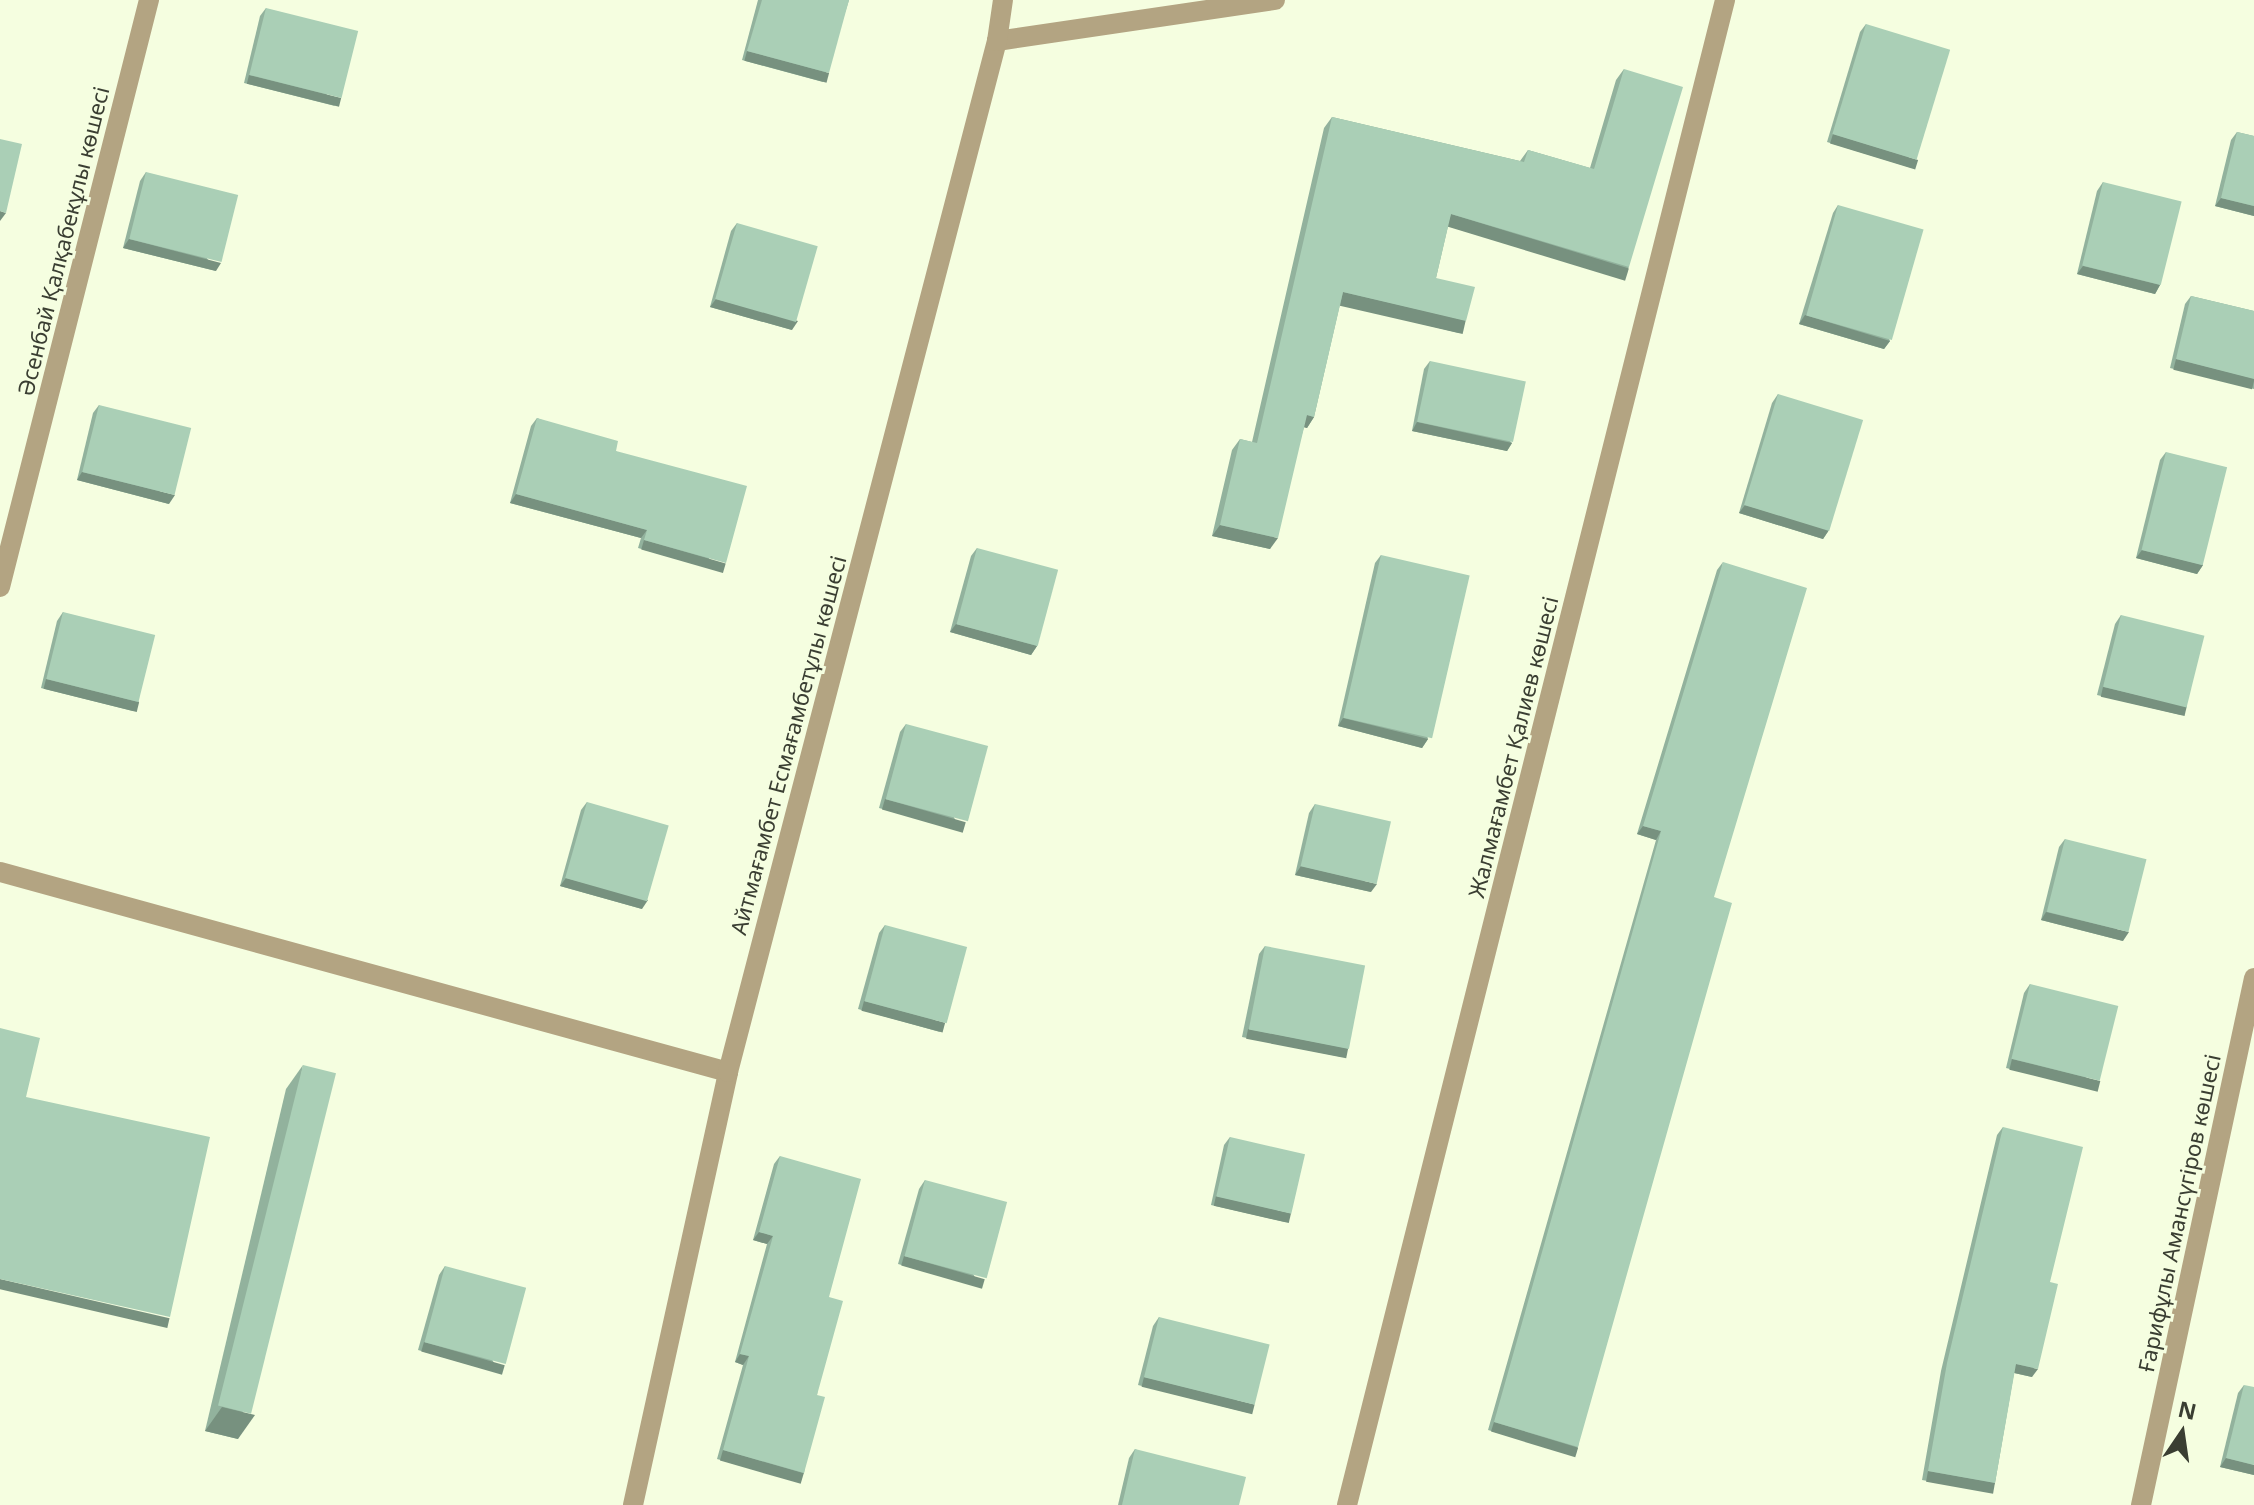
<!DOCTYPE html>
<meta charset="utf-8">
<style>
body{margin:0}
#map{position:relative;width:2254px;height:1505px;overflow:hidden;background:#f5fee0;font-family:"Noto Sans",sans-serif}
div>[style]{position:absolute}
.minor>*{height:20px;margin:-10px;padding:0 10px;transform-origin:10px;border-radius:10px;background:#b3a482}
.tertiary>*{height:20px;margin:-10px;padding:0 10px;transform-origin:10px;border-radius:10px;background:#b3a482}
.wall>*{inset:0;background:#92b29d}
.shaded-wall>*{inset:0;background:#77917f;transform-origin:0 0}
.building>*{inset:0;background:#aacfb6;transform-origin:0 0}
span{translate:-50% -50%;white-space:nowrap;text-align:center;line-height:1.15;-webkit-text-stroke:6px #f5fee0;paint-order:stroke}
.street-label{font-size:22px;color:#3a3e32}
.north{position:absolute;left:2142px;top:1393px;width:80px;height:80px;-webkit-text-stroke:6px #f5fee0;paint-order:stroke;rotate:13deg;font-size:22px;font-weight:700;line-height:32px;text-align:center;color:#3a3e32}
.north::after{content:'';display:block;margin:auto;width:28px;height:36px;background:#3a3e32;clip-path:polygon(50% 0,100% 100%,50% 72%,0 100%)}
</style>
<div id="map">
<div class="minor">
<i style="left:0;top:587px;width:606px;rotate:-75.76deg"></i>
<i style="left:0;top:872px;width:755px;rotate:15.36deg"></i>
<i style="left:1347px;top:1505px;width:1552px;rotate:-75.9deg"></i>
<i style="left:2141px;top:1505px;width:539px;rotate:-77.9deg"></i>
</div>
<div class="tertiary">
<i style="left:997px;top:41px;width:281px;rotate:-8.4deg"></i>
<i style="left:633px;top:1505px;width:443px;rotate:-77.6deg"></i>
<i style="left:728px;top:1072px;width:1066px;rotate:-75.38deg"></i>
<i style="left:997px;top:41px;width:41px;rotate:-81.7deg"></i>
</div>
<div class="wall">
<i style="clip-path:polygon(758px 0,849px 0,823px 82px,742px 60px)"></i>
<i style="clip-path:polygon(266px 8px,335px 106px,244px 83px,260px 16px)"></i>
<i style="clip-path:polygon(1866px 24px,1912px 168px,1827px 142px,1860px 32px)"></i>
<i style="clip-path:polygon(1624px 69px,1629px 267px,1621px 278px,1448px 226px,1436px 278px,1459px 333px,1340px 304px,1314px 417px,1307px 428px,1304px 427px,1270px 549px,1212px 536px,1232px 450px,1240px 439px,1252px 442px,1324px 128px,1332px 117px,1520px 161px,1528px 150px,1590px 168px,1616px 80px)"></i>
<i style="clip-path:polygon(2237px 132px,2254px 136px,2254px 216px,2215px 206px,2231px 140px)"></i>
<i style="clip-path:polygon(146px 172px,216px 271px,123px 248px,140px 181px)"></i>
<i style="clip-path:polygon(2103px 182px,2160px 285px,2155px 294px,2077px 274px,2097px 191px)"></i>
<i style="clip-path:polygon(1838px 205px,1890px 341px,1884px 349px,1799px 324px,1833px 213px)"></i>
<i style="clip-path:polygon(737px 223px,792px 330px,710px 307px,731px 231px)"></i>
<i style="clip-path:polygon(2191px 296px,2254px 311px,2254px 389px,2170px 368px,2185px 304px)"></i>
<i style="clip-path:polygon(1430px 361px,1512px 443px,1507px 451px,1412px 431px,1424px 369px)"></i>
<i style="clip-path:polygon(1778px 394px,1829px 530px,1823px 539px,1739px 513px,1772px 403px)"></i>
<i style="clip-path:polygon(99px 405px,169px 504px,77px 480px,93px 413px)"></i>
<i style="clip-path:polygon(537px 418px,616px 451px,720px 571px,638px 548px,641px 538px,510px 503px,531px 426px)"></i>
<i style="clip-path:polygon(2166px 452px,2203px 565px,2197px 574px,2136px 558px,2160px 460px)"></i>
<i style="clip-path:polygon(977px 548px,1037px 646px,1031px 655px,950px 632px,971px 556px)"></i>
<i style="clip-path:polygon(1381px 555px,1428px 739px,1422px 748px,1338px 726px,1375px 563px)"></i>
<i style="clip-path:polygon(1723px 562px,1578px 1447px,1572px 1455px,1488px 1430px,1656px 840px,1637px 834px,1717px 570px)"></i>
<i style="clip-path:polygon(63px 612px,139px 702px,133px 711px,41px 688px,57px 621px)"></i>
<i style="clip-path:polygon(2121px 615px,2181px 715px,2097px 695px,2115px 624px)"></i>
<i style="clip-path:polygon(906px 724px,961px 831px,879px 808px,900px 732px)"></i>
<i style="clip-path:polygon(587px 802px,642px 909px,560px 886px,581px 810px)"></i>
<i style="clip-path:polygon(1315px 804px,1371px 892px,1295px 875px,1309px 813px)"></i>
<i style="clip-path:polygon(2065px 839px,2123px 941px,2041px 920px,2059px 847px)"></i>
<i style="clip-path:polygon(885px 925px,940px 1032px,858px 1009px,879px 933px)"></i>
<i style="clip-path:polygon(1265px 946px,1348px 1049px,1342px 1057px,1242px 1037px,1259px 954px)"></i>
<i style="clip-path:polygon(2030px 984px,2094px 1090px,2006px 1068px,2024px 993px)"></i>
<i style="clip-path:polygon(303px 1065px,238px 1439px,205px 1431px,286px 1089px)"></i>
<i style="clip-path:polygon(2003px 1127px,2050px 1282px,2032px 1377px,2014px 1373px,1995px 1483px,1990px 1492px,1922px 1480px,1941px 1371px,1997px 1135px)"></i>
<i style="clip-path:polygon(1230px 1137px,1285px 1222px,1211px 1205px,1224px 1145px)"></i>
<i style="clip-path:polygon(780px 1156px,829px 1297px,817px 1395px,804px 1473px,798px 1482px,717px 1459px,743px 1365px,735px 1362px,767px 1244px,753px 1240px,774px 1164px)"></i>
<i style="clip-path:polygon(925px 1180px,980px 1287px,898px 1264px,919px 1189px)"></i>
<i style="clip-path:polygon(445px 1266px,499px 1373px,418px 1350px,439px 1275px)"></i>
<i style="clip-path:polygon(1159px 1317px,1249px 1413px,1138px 1385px,1153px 1326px)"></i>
<i style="clip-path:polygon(2244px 1385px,2254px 1475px,2220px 1467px,2238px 1393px)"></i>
<i style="clip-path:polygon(1135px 1449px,1239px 1505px,1118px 1505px,1129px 1458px)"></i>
</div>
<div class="shaded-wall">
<i style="left:747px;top:51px;width:85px;height:10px;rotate:15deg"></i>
<i style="left:249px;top:75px;width:95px;height:9px;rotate:14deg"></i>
<i style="left:1833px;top:134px;width:89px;height:10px;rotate:17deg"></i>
<i style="clip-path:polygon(2221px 198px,2254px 206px,2254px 216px,2215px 206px)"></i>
<i style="clip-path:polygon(0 211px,6px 213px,0 221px)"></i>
<i style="left:1451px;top:214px;width:186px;height:13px;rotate:17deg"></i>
<i style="clip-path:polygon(129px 239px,221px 263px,216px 271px,123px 248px)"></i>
<i style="clip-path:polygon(2083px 266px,2160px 285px,2155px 294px,2077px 274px)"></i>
<i style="left:1343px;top:292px;width:126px;height:14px;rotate:13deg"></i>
<i style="clip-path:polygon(716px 299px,798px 321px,792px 330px,710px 307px)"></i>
<i style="clip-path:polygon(1805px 315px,1890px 341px,1884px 349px,1799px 324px)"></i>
<i style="left:2176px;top:359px;width:81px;height:11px;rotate:14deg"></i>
<i style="clip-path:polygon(1307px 415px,1314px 417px,1307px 428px,1299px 426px)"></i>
<i style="clip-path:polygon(1417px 422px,1512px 443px,1507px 451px,1412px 431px)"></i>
<i style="clip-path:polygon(82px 472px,175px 495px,169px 504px,77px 480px)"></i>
<i style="clip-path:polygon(516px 494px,647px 530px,641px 538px,510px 503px)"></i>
<i style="clip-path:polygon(1745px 505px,1829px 530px,1823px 539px,1739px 513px)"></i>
<i style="clip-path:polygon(1220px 525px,1278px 538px,1270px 549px,1212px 536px)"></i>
<i style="left:644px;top:540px;width:85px;height:10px;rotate:16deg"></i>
<i style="clip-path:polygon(2142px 550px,2203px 565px,2197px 574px,2136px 558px)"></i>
<i style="clip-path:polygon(956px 624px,1037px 646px,1031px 655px,950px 632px)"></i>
<i style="left:46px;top:679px;width:96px;height:10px;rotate:14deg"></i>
<i style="left:2103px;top:687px;width:86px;height:10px;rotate:13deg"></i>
<i style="clip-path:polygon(1343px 718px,1428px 739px,1422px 748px,1338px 726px)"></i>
<i style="left:885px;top:799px;width:84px;height:11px;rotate:16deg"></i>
<i style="clip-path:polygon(1643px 826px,1661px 831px,1656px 840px,1637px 834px)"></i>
<i style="clip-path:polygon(1301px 866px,1377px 884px,1371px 892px,1295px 875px)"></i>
<i style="clip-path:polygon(566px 878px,648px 900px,642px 909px,560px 886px)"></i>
<i style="clip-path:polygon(2046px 912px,2129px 932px,2123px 941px,2041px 920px)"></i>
<i style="left:864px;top:1001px;width:84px;height:10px;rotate:15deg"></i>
<i style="left:1248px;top:1029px;width:102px;height:10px;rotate:11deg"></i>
<i style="left:2012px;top:1059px;width:91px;height:11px;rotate:14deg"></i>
<i style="left:1216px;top:1196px;width:77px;height:10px;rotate:13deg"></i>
<i style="clip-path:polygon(759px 1232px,773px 1236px,767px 1244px,753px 1240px)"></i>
<i style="left:904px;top:1256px;width:84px;height:10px;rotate:16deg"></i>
<i style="left:0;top:1279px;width:174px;height:10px;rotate:13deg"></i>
<i style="left:424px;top:1342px;width:84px;height:10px;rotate:16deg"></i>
<i style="clip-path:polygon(740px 1354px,749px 1356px,743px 1365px,735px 1362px)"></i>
<i style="clip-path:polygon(2016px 1364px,2038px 1369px,2032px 1377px,2010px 1372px)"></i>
<i style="left:1144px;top:1377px;width:114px;height:10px;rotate:14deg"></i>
<i style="clip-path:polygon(222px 1407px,255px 1415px,238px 1439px,205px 1431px)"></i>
<i style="left:1494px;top:1422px;width:88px;height:10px;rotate:17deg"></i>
<i style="left:723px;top:1450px;width:84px;height:11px;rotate:16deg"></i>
<i style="clip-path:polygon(2226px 1458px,2254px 1465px,2254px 1475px,2220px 1467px)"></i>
<i style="left:1928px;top:1471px;width:68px;height:11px;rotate:10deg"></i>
</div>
<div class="building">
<i style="clip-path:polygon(762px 0,849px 0,829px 73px,747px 51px)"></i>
<i style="left:266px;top:8px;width:95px;height:69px;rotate:14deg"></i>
<i style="left:1866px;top:24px;width:88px;height:115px;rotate:17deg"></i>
<i style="clip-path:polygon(1624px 69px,1683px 87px,1629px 267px,1451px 214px,1436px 278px,1475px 287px,1466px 321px,1343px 292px,1314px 417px,1307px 415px,1278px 538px,1220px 525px,1240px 439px,1257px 443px,1332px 117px,1524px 162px,1528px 150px,1594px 169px)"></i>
<i style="clip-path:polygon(2237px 132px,2254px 136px,2254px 206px,2221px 198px)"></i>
<i style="clip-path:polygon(0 139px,22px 144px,6px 213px,0 211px)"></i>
<i style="left:146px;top:172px;width:95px;height:69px;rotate:14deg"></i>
<i style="left:2103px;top:182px;width:81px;height:86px;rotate:14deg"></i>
<i style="left:1838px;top:205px;width:89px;height:115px;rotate:16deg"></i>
<i style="left:737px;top:223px;width:84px;height:79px;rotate:16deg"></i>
<i style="clip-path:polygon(2191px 296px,2254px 311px,2254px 379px,2176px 359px)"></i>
<i style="left:1430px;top:361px;width:98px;height:62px;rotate:12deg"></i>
<i style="left:1778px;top:394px;width:89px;height:116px;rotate:17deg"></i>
<i style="left:99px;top:405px;width:95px;height:69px;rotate:14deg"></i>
<i style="clip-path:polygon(537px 418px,618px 441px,616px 451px,747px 486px,726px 563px,644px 540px,647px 530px,516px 494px)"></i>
<i style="left:2166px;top:452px;width:63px;height:101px;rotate:14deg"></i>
<i style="left:977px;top:548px;width:84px;height:79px;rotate:15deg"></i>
<i style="left:1381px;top:555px;width:91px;height:167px;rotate:13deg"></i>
<i style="clip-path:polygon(1723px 562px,1807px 588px,1714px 897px,1732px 903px,1578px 1447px,1494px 1422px,1661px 831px,1643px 826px)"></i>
<i style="left:63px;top:612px;width:95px;height:69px;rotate:14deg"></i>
<i style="left:2121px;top:615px;width:86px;height:74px;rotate:14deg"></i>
<i style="left:906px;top:724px;width:85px;height:78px;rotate:15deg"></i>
<i style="left:587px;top:802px;width:85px;height:79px;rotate:16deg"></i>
<i style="left:1315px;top:804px;width:78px;height:64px;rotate:13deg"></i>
<i style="left:2065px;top:839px;width:84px;height:75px;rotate:14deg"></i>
<i style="left:885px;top:925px;width:85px;height:79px;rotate:15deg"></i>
<i style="left:1265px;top:946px;width:102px;height:85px;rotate:11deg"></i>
<i style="left:2030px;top:984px;width:91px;height:77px;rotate:14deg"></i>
<i style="clip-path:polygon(0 1028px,40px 1038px,26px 1097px,210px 1137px,170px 1317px,0 1279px)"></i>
<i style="left:303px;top:1065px;width:34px;height:351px;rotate:14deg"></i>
<i style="clip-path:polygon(2003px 1127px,2083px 1147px,2050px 1282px,2058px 1284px,2038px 1369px,2016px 1364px,1995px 1483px,1928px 1471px,1947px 1363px)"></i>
<i style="left:1230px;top:1137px;width:77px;height:61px;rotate:13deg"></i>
<i style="clip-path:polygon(780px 1156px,861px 1179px,829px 1297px,843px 1301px,817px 1395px,825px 1397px,804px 1473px,723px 1450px,749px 1356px,740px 1354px,773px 1236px,759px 1232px)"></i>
<i style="left:925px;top:1180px;width:85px;height:79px;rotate:15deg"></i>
<i style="left:445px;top:1266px;width:84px;height:79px;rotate:15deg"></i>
<i style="left:1159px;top:1317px;width:114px;height:62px;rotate:14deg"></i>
<i style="clip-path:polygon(2244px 1385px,2254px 1387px,2254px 1465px,2226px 1458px)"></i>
<i style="clip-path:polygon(1135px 1449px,1246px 1477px,1239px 1505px,1122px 1505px)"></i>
</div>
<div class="street-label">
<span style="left:63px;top:241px;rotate:-76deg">Әсенбай Қалқабекұлы көшесі</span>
<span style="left:788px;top:745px;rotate:-75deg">Айтмағамбет Есмағамбетұлы көшесі</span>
<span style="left:1513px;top:747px;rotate:-76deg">Жалмағамбет Қалиев көшесі</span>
<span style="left:2179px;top:1213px;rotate:-78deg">Ғарифұлы Амансүгіров көшесі</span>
</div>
<div class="north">N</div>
</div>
